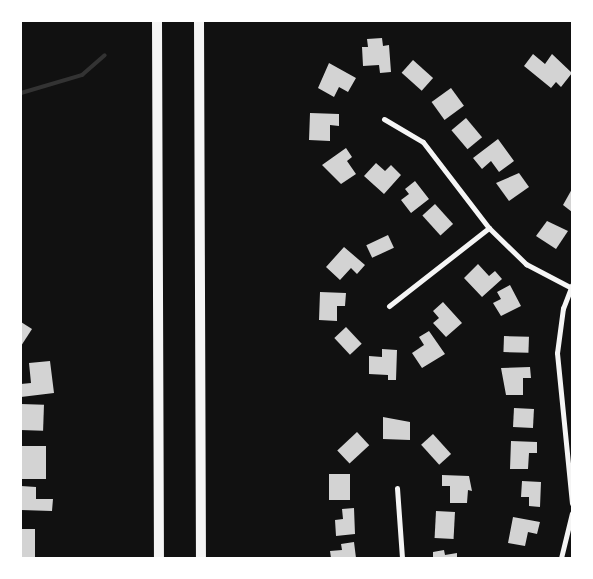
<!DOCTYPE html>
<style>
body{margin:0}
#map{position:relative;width:593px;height:579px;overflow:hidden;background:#111;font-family:"PT Sans",sans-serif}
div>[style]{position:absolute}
.stream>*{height:4px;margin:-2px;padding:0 2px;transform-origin:2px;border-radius:2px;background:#333}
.building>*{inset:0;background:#d3d3d3;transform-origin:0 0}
.minor>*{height:5px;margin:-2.5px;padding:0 2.5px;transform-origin:2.5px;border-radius:2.5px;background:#f5f5f5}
.motorway>*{height:10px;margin:-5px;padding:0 5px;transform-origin:5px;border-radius:5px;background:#f5f5f5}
span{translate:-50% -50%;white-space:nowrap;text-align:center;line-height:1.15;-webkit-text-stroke:4.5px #fff;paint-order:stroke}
.frame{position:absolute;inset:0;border:22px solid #fff;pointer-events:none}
</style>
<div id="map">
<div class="stream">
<i style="left:21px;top:93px;width:64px;rotate:-16.4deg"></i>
<i style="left:82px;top:75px;width:30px;rotate:-41deg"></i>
</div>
<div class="building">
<i style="clip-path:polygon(382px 38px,383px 46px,389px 45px,391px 72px,380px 73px,379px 65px,363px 66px,362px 47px,368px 47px,367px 39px)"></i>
<i style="clip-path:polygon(533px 54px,545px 64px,552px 54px,572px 73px,561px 87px,556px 82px,551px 88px,524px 66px)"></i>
<i style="left:413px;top:60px;width:27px;height:17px;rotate:42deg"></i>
<i style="clip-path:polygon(329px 63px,356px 78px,348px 92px,339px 87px,334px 97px,318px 88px)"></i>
<i style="left:451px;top:88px;width:22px;height:24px;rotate:54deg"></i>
<i style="clip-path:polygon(310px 113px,339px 114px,339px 126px,330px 125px,330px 141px,309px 140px)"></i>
<i style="left:466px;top:118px;width:25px;height:19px;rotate:50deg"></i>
<i style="clip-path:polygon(498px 139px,514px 161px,499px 172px,491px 161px,482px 169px,473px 158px)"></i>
<i style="clip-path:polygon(346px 148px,352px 157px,347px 161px,356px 174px,341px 184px,322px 165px)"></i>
<i style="clip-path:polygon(376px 163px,385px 171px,391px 165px,401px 175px,384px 194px,364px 176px)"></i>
<i style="clip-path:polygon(519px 173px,529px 187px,509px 201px,496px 183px)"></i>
<i style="clip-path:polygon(415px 181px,429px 199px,411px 213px,401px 200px,409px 194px,405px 189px)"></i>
<i style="clip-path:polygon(572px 189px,572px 212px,563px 205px)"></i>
<i style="left:435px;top:204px;width:27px;height:17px;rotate:48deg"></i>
<i style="clip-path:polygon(547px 221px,568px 231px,556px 249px,536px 236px)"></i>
<i style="left:388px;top:235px;width:14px;height:24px;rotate:65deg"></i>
<i style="clip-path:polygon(344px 247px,365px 265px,357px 274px,351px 268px,340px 280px,326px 267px)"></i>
<i style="clip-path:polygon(478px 264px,489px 276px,495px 271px,502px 279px,482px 297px,464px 278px)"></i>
<i style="clip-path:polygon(510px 285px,521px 306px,501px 316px,493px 303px,501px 299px,497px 292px)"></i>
<i style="clip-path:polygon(320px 292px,346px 293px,345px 306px,337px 306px,337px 321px,319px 320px)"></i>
<i style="clip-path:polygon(443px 302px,462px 323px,446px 337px,433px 323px,439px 318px,433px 311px)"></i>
<i style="clip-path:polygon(21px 322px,32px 329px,21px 346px)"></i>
<i style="left:346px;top:327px;width:23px;height:16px;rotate:47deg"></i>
<i style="clip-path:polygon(429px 331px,445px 354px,422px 368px,412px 353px,424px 345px,419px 337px)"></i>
<i style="left:504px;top:336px;width:25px;height:16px;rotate:2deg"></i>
<i style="clip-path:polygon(382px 349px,397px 350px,396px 380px,388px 380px,388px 375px,369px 374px,369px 356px,382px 357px)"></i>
<i style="clip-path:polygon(50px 361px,54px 393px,21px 397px,21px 384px,31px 383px,29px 363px)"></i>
<i style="clip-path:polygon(530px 367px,531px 378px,523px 378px,523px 395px,506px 395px,501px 368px)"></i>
<i style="left:21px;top:404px;width:23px;height:26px;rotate:2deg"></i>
<i style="left:514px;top:408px;width:20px;height:19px;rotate:3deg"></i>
<i style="clip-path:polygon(383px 417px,410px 422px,410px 440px,383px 439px)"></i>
<i style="left:357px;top:432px;width:18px;height:27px;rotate:47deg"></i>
<i style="left:433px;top:434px;width:27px;height:16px;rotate:48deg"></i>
<i style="clip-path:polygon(511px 441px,537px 442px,537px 453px,529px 453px,528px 469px,510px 469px)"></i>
<i style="left:21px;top:446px;width:25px;height:33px"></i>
<i style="left:329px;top:474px;width:21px;height:26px"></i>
<i style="clip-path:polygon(442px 475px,469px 476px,472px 491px,468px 490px,467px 503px,450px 503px,450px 486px,442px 486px)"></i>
<i style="clip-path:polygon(522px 481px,541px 482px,540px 507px,529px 506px,529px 497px,521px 497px)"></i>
<i style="clip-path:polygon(21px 486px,36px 487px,36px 499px,53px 499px,52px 511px,21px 510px)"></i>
<i style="clip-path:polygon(354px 508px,355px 534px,336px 536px,335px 520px,343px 519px,342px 509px)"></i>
<i style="left:436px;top:511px;width:19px;height:27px;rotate:3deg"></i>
<i style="clip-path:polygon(513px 517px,540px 522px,537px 534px,528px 532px,525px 546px,508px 543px)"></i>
<i style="left:21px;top:529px;width:14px;height:29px"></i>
<i style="clip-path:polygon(354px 542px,356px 558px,331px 558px,330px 551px,342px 550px,341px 544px)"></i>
<i style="clip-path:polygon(444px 550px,445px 555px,457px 553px,457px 558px,433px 558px,433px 552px)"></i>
</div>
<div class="minor">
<i style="left:384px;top:119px;width:45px;rotate:30.5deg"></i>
<i style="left:423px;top:142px;width:108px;rotate:52.5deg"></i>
<i style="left:489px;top:228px;width:52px;rotate:44.2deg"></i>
<i style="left:526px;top:264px;width:50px;rotate:27.6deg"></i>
<i style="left:572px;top:285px;width:25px;rotate:111deg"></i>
<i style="left:563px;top:308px;width:45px;rotate:97.6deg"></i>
<i style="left:557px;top:353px;width:151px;rotate:84.3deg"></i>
<i style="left:389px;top:306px;width:127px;rotate:-38deg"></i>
<i style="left:397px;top:488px;width:70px;rotate:85.9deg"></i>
<i style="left:561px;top:558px;width:46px;rotate:-76.3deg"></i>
</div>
<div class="motorway">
<i style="left:157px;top:21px;width:537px;rotate:89.79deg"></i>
<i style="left:199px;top:21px;width:537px;rotate:89.79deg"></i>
</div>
<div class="frame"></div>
</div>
